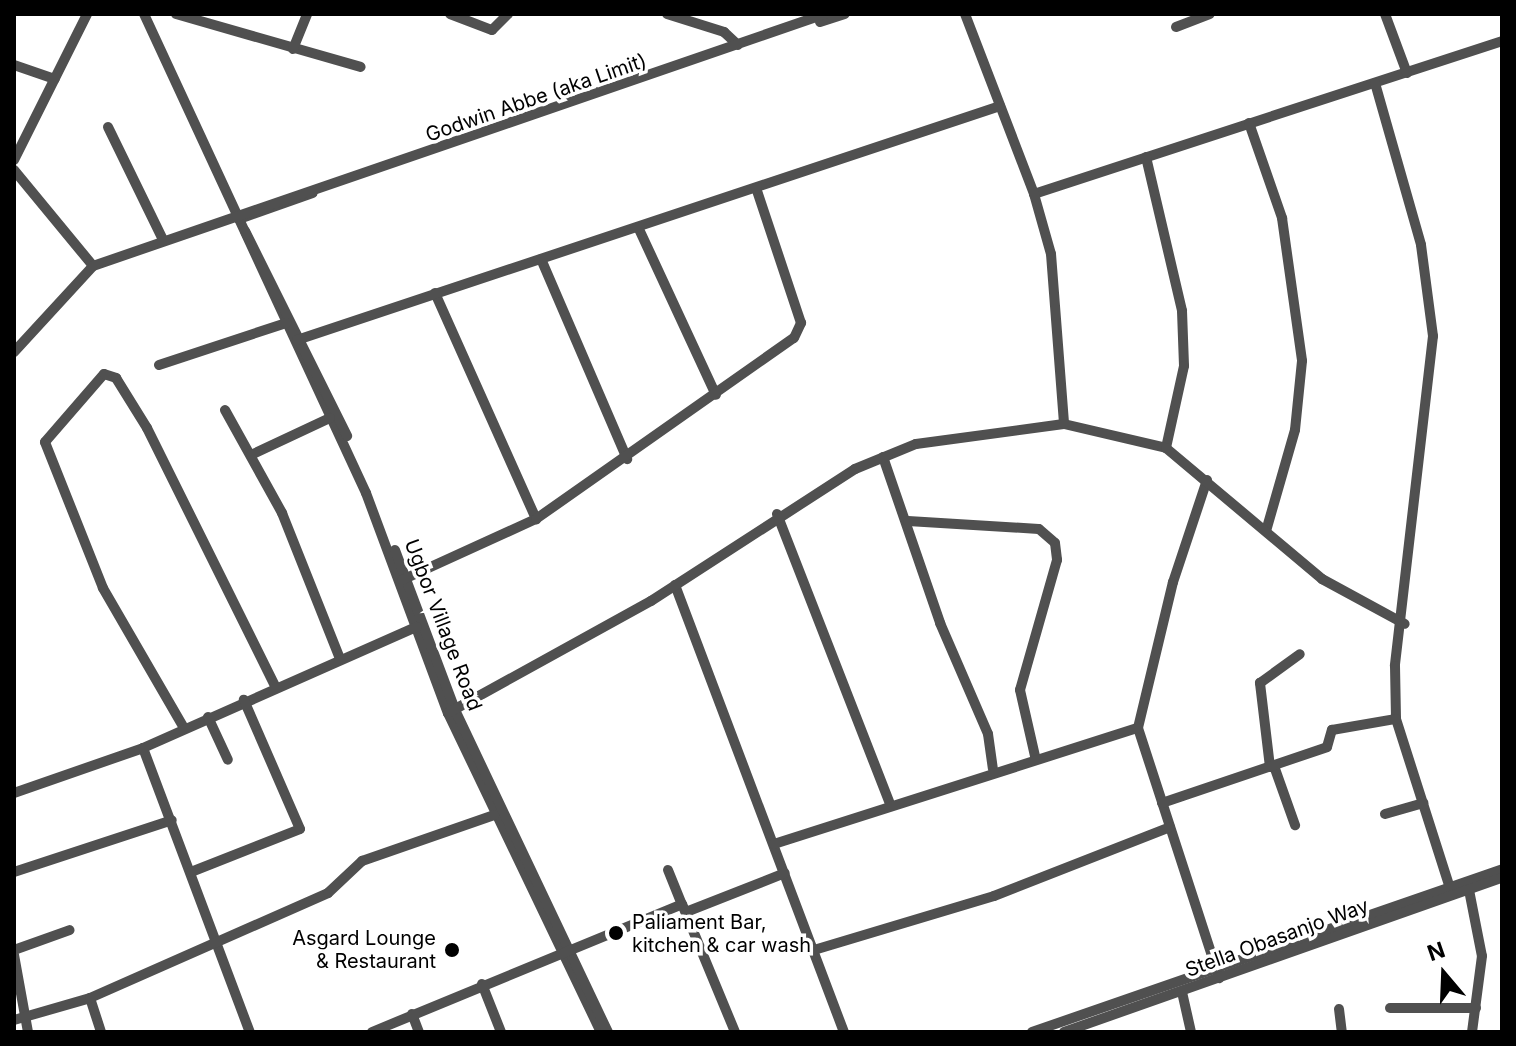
<!DOCTYPE html>
<style>
body{margin:0}
#map{position:relative;width:1516px;height:1046px;overflow:hidden;background:#fff;font-family:Inter,sans-serif}
div>[style]{position:absolute}
.minor>*{height:10px;margin:-5px;padding:0 5px;transform-origin:5px;border-radius:5px;background:#505050}
.dots>*{width:22px;height:22px;translate:-50% -50%;box-sizing:border-box;border:4px solid #fff;border-radius:50%}
span{translate:-50% -50%;white-space:nowrap;text-align:center;line-height:1.15;-webkit-text-stroke:7px #fff;paint-order:stroke}
.street-label{font-size:20px;color:#000}
.poi-label{font-size:20px;color:#000}
.left{translate:0 -50%;text-align:left}
.right{translate:-100% -50%;text-align:right}
.frame{position:absolute;inset:0;border:16px solid #000;pointer-events:none}
.north{position:absolute;left:1404px;top:934px;width:80px;height:80px;-webkit-text-stroke:6px #fff;paint-order:stroke;rotate:341deg;font-size:22px;font-weight:700;line-height:32px;text-align:center;color:#000}
.north::after{content:'';display:block;margin:auto;width:28px;height:36px;background:#000;clip-path:polygon(50% 0,100% 100%,50% 72%,0 100%)}
</style>
<div id="map">
<div class="minor">
<i style="left:144px;top:14px;width:528px;rotate:65.13deg"></i>
<i style="left:366px;top:493px;width:235px;rotate:69.6deg"></i>
<i style="left:448px;top:713px;width:354px;rotate:64.4deg"></i>
<i style="left:176px;top:14px;width:192px;rotate:16deg"></i>
<i style="left:450px;top:14px;width:45px;rotate:20.9deg"></i>
<i style="left:492px;top:30px;width:23px;rotate:-45deg"></i>
<i style="left:667px;top:14px;width:60px;rotate:17.5deg"></i>
<i style="left:724px;top:32px;width:19px;rotate:43deg"></i>
<i style="left:965px;top:14px;width:193px;rotate:69deg"></i>
<i style="left:1034px;top:194px;width:492px;rotate:-18.1deg"></i>
<i style="left:1385px;top:14px;width:63px;rotate:69.6deg"></i>
<i style="left:820px;top:22px;width:26px;rotate:-18deg"></i>
<i style="left:1176px;top:27px;width:36px;rotate:-21deg"></i>
<i style="left:293px;top:49px;width:38px;rotate:-68deg"></i>
<i style="left:14px;top:65px;width:43px;rotate:18.9deg"></i>
<i style="left:1375px;top:83px;width:168px;rotate:74.1deg"></i>
<i style="left:1421px;top:245px;width:92px;rotate:82.5deg"></i>
<i style="left:1433px;top:336px;width:332px;rotate:96.6deg"></i>
<i style="left:1395px;top:666px;width:53px;rotate:88.9deg"></i>
<i style="left:1396px;top:719px;width:184px;rotate:72.3deg"></i>
<i style="left:1249px;top:123px;width:101px;rotate:70.8deg"></i>
<i style="left:1282px;top:218px;width:144px;rotate:82deg"></i>
<i style="left:1302px;top:361px;width:69px;rotate:95.8deg"></i>
<i style="left:1295px;top:430px;width:105px;rotate:106deg"></i>
<i style="left:108px;top:127px;width:126px;rotate:64deg"></i>
<i style="left:1146px;top:157px;width:158px;rotate:76.8deg"></i>
<i style="left:1182px;top:311px;width:55px;rotate:87.9deg"></i>
<i style="left:1184px;top:366px;width:84px;rotate:102.4deg"></i>
<i style="left:14px;top:160px;width:163px;rotate:-63.4deg"></i>
<i style="left:14px;top:170px;width:124px;rotate:50.5deg"></i>
<i style="left:1034px;top:194px;width:62px;rotate:74.2deg"></i>
<i style="left:1051px;top:254px;width:170px;rotate:85.6deg"></i>
<i style="left:239px;top:219px;width:78px;rotate:-19.4deg"></i>
<i style="left:638px;top:227px;width:185px;rotate:65.1deg"></i>
<i style="left:245px;top:231px;width:229px;rotate:63.5deg"></i>
<i style="left:541px;top:259px;width:218px;rotate:66.7deg"></i>
<i style="left:435px;top:293px;width:248px;rotate:65.9deg"></i>
<i style="left:297px;top:340px;width:741px;rotate:-18.41deg"></i>
<i style="left:14px;top:352px;width:117px;rotate:-47.4deg"></i>
<i style="left:93px;top:266px;width:774px;rotate:-19deg"></i>
<i style="left:159px;top:365px;width:134px;rotate:-18.3deg"></i>
<i style="left:225px;top:410px;width:118px;rotate:61deg"></i>
<i style="left:282px;top:513px;width:157px;rotate:68.3deg"></i>
<i style="left:251px;top:455px;width:87px;rotate:-25.1deg"></i>
<i style="left:883px;top:457px;width:176px;rotate:71deg"></i>
<i style="left:940px;top:623px;width:121px;rotate:66.6deg"></i>
<i style="left:988px;top:734px;width:35px;rotate:82deg"></i>
<i style="left:1207px;top:480px;width:108px;rotate:108.4deg"></i>
<i style="left:1173px;top:582px;width:150px;rotate:103.5deg"></i>
<i style="left:1138px;top:728px;width:263px;rotate:72deg"></i>
<i style="left:777px;top:514px;width:311px;rotate:68.7deg"></i>
<i style="left:908px;top:521px;width:131px;rotate:3.5deg"></i>
<i style="left:1039px;top:529px;width:21px;rotate:41deg"></i>
<i style="left:1055px;top:543px;width:17px;rotate:83deg"></i>
<i style="left:1057px;top:560px;width:135px;rotate:105.9deg"></i>
<i style="left:1020px;top:690px;width:68px;rotate:77.2deg"></i>
<i style="left:395px;top:550px;width:171px;rotate:69.4deg"></i>
<i style="left:455px;top:710px;width:357px;rotate:64.6deg"></i>
<i style="left:402px;top:580px;width:147px;rotate:-24.5deg"></i>
<i style="left:536px;top:519px;width:315px;rotate:-35.1deg"></i>
<i style="left:794px;top:338px;width:17px;rotate:-65deg"></i>
<i style="left:801px;top:323px;width:142px;rotate:-108.4deg"></i>
<i style="left:675px;top:585px;width:478px;rotate:69.3deg"></i>
<i style="left:448px;top:713px;width:232px;rotate:-28.9deg"></i>
<i style="left:651px;top:601px;width:243px;rotate:-32.9deg"></i>
<i style="left:855px;top:469px;width:66px;rotate:-22.3deg"></i>
<i style="left:916px;top:444px;width:149px;rotate:-7.7deg"></i>
<i style="left:1064px;top:424px;width:105px;rotate:13.2deg"></i>
<i style="left:1166px;top:448px;width:204px;rotate:40deg"></i>
<i style="left:1322px;top:579px;width:94px;rotate:28.5deg"></i>
<i style="left:208px;top:717px;width:47px;rotate:65.1deg"></i>
<i style="left:184px;top:728px;width:162px;rotate:-120.1deg"></i>
<i style="left:103px;top:588px;width:157px;rotate:-111.7deg"></i>
<i style="left:45px;top:442px;width:90px;rotate:-49.1deg"></i>
<i style="left:104px;top:374px;width:13px;rotate:18deg"></i>
<i style="left:116px;top:378px;width:59px;rotate:58.2deg"></i>
<i style="left:147px;top:428px;width:288px;rotate:63.6deg"></i>
<i style="left:143px;top:748px;width:303px;rotate:69.4deg"></i>
<i style="left:1274px;top:766px;width:63px;rotate:70.4deg"></i>
<i style="left:1270px;top:767px;width:85px;rotate:-96.8deg"></i>
<i style="left:1260px;top:683px;width:49px;rotate:-35.9deg"></i>
<i style="left:14px;top:793px;width:137px;rotate:-19.2deg"></i>
<i style="left:143px;top:748px;width:299px;rotate:-23.9deg"></i>
<i style="left:1162px;top:803px;width:174px;rotate:-18.7deg"></i>
<i style="left:1327px;top:747px;width:18px;rotate:-74deg"></i>
<i style="left:1332px;top:730px;width:65px;rotate:-9.8deg"></i>
<i style="left:1385px;top:814px;width:40px;rotate:-16deg"></i>
<i style="left:774px;top:844px;width:382px;rotate:-17.7deg"></i>
<i style="left:668px;top:870px;width:37px;rotate:68deg"></i>
<i style="left:14px;top:872px;width:166px;rotate:-18.2deg"></i>
<i style="left:191px;top:872px;width:117px;rotate:-21.5deg"></i>
<i style="left:300px;top:829px;width:141px;rotate:-113.5deg"></i>
<i style="left:1469px;top:890px;width:67px;rotate:78.9deg"></i>
<i style="left:1482px;top:956px;width:77px;rotate:97.5deg"></i>
<i style="left:686px;top:912px;width:106px;rotate:-21.5deg"></i>
<i style="left:14px;top:950px;width:59px;rotate:-19.7deg"></i>
<i style="left:814px;top:950px;width:188px;rotate:-16.7deg"></i>
<i style="left:994px;top:896px;width:189px;rotate:-21.4deg"></i>
<i style="left:14px;top:955px;width:78px;rotate:79.7deg"></i>
<i style="left:482px;top:984px;width:52px;rotate:68.4deg"></i>
<i style="left:1182px;top:992px;width:41px;rotate:77.3deg"></i>
<i style="left:90px;top:998px;width:36px;rotate:72deg"></i>
<i style="left:1390px;top:1008px;width:86px"></i>
<i style="left:1339px;top:1009px;width:23px;rotate:83deg"></i>
<i style="left:412px;top:1014px;width:19px;rotate:69deg"></i>
<i style="left:14px;top:1020px;width:79px;rotate:-16.1deg"></i>
<i style="left:90px;top:998px;width:260px;rotate:-23.8deg"></i>
<i style="left:328px;top:893px;width:47px;rotate:-43.3deg"></i>
<i style="left:362px;top:861px;width:140px;rotate:-19.2deg"></i>
<i style="left:372px;top:1032px;width:335px;rotate:-22.4deg"></i>
<i style="left:682px;top:904px;width:139px;rotate:67.5deg"></i>
<i style="left:1032px;top:1032px;width:497px;rotate:-19.1deg"></i>
<i style="left:1064px;top:1032px;width:464px;rotate:-19.4deg"></i>
</div>
<div class="dots">
<i style="left:616px;top:933px;background:#000"></i>
<i style="left:452px;top:950px;background:#000"></i>
</div>
<div class="street-label">
<span style="left:536px;top:98px;rotate:-19deg">Godwin Abbe (aka Limit)</span>
<span style="left:443px;top:625px;rotate:69deg">Ugbor Village Road</span>
<span style="left:1277px;top:938px;rotate:-20deg">Stella Obasanjo Way</span>
</div>
<div class="poi-label">
<span class="left" style="left:632px;top:934px">Paliament Bar,<br>kitchen &amp; car wash</span>
<span class="right" style="left:436px;top:950px">Asgard Lounge<br>&amp; Restaurant</span>
</div>
<div class="frame"></div>
<div class="north">N</div>
</div>
